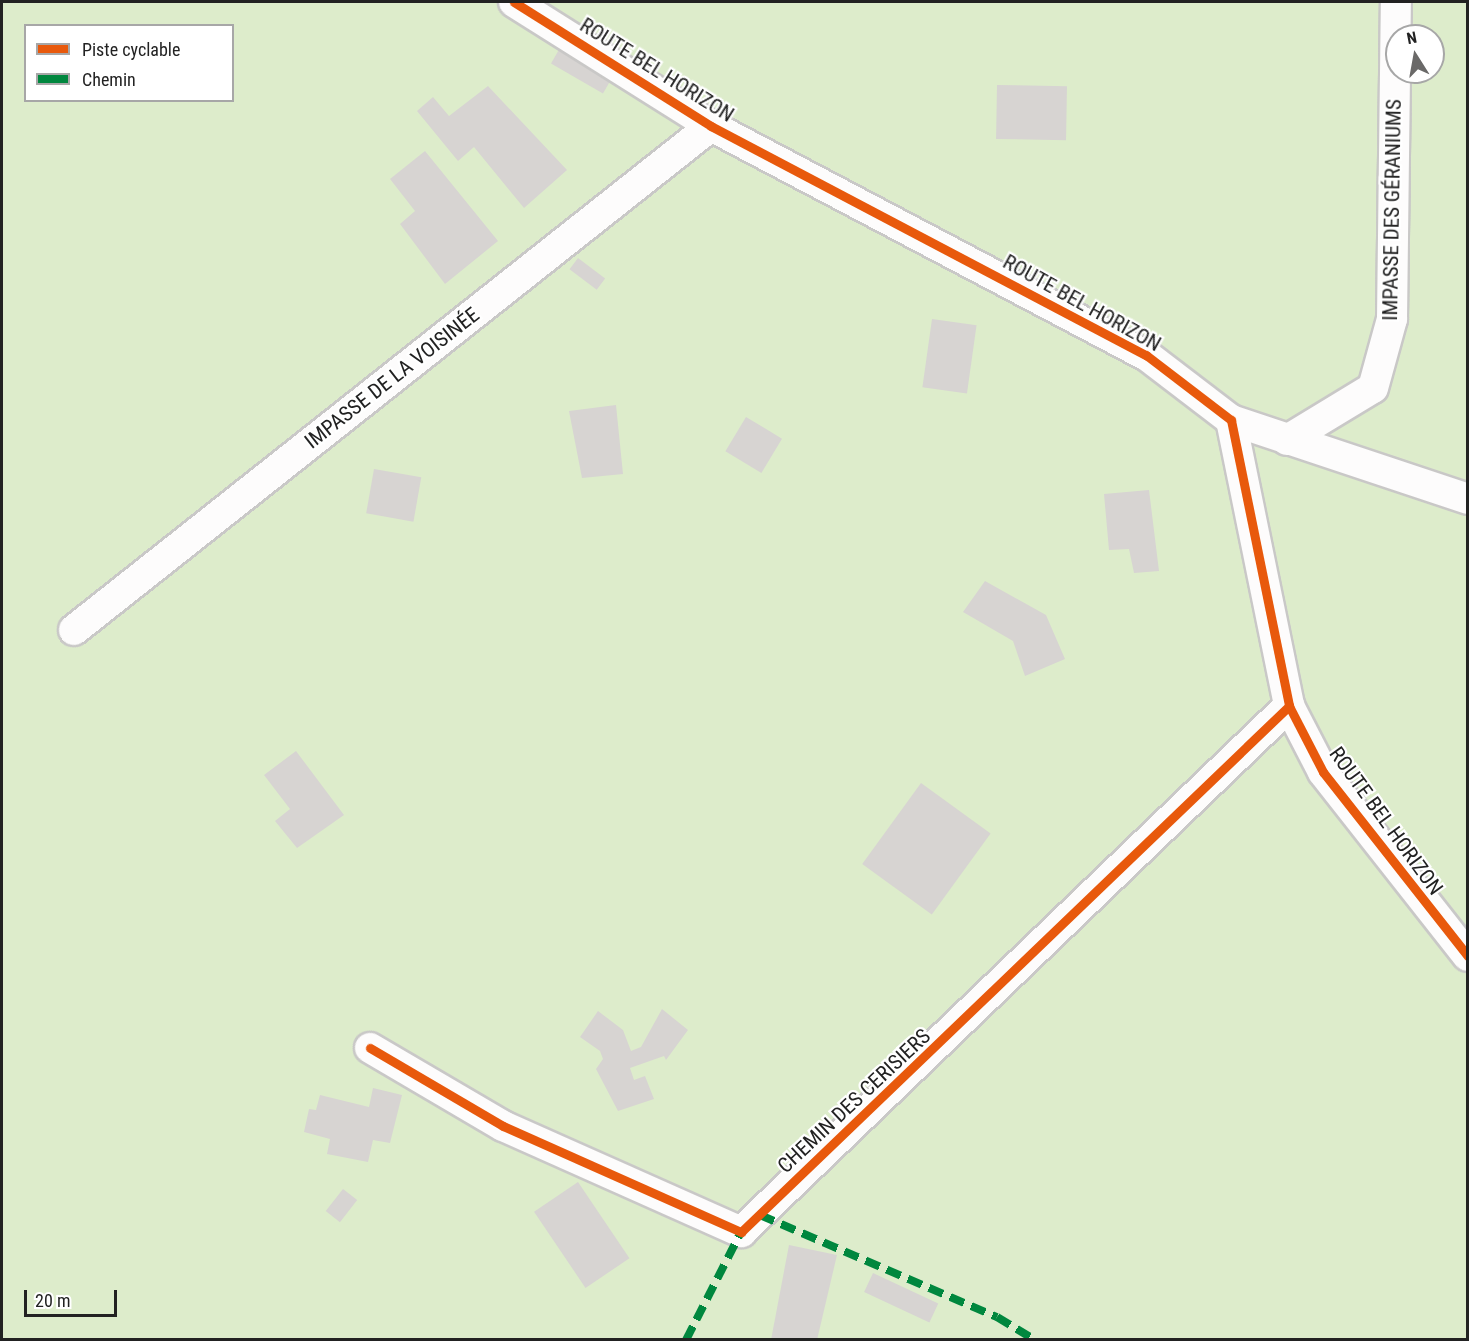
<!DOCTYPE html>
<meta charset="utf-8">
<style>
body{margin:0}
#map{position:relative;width:1469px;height:1341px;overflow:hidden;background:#f0eeeb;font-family:"Roboto Condensed",sans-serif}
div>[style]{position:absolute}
.grass>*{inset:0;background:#ddeccb}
.building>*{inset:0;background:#d7d4d2;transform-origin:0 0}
.roads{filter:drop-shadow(2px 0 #c9c8c7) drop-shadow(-2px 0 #c9c8c7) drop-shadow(0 2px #c9c8c7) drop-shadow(0 -2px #c9c8c7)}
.street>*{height:30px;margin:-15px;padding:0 15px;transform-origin:15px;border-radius:15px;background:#fdfcfc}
.quiet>*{height:8px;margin-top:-4px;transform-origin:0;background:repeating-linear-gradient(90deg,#00873e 0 15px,transparent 0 23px)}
.cycleway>*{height:9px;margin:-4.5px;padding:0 4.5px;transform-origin:4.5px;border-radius:4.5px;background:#e8590c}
span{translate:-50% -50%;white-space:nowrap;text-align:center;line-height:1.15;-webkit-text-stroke:4.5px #fff;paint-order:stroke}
.street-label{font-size:21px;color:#222}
.frame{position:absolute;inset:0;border:3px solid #222;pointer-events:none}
.legend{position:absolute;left:24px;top:24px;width:210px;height:78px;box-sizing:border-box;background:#fff;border:2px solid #a7a7a7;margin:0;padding:8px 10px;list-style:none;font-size:18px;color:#222}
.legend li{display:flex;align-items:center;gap:12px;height:30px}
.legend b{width:30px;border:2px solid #a7a7a7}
.north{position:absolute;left:1385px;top:24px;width:60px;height:60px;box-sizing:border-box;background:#fff;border:2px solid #a7a7a7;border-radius:50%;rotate:349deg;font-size:16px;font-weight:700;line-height:24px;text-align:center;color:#222}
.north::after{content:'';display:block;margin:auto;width:21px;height:27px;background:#6a6968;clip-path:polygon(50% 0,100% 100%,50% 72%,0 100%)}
.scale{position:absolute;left:24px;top:1290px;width:93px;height:27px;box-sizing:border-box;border:3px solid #222;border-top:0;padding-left:8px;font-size:18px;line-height:21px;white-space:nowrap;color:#222;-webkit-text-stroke:4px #fff;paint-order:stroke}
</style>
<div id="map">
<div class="grass">
<i style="clip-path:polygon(evenodd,2px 2px,1467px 2px,1467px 1339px,2px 1339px,2px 2px,26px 26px,232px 26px,232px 100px,26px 100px,26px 26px,2px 2px,1397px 36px,1433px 36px,1433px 72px,1397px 72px,1397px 36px)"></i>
</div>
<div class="building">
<i style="left:564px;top:41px;width:60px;height:26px;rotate:30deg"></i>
<i style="left:997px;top:85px;width:70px;height:54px;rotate:1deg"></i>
<i style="clip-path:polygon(488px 86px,567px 170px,524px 208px,474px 147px,458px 161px,417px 111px,433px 97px,449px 116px)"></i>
<i style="clip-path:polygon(425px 151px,498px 241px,445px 284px,400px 224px,415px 211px,390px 179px)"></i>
<i style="left:578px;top:258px;width:34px;height:14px;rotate:37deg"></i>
<i style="left:932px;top:319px;width:45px;height:69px;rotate:8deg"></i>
<i style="clip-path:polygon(616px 405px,623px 474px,582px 478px,569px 411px)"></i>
<i style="left:746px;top:417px;width:42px;height:40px;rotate:31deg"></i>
<i style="left:374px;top:469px;width:48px;height:45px;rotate:10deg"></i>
<i style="clip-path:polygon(1149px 490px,1159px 571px,1134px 573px,1129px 549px,1109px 550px,1104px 494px)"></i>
<i style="clip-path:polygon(985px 581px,1046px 615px,1065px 659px,1025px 676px,1013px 641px,963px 612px)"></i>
<i style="clip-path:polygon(296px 751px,344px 815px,297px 848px,275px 821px,290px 809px,264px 775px)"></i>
<i style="left:921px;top:783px;width:86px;height:100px;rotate:36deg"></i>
<i style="clip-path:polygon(662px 1009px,688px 1030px,666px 1060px,664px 1056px,630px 1068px,634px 1080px,645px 1076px,654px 1099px,618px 1111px,596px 1069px,603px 1059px,600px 1051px,580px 1037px,598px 1011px,623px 1030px,631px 1051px,641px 1047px)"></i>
<i style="clip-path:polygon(373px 1088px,402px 1095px,390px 1143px,373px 1140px,368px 1162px,327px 1154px,330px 1139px,304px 1132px,309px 1109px,316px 1110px,320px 1095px,369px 1107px)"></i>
<i style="left:578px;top:1182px;width:92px;height:53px;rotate:56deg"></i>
<i style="left:343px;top:1189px;width:18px;height:28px;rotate:38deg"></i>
<i style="clip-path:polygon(789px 1245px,837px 1255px,817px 1340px,771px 1340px)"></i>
<i style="left:873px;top:1273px;width:72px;height:21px;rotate:25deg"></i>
</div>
<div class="roads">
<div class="street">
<i style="left:514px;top:2px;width:233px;rotate:32.2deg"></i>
<i style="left:711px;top:126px;width:492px;rotate:27.8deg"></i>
<i style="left:1146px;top:355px;width:107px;rotate:37.4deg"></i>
<i style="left:1231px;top:420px;width:292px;rotate:78.5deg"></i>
<i style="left:1289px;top:706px;width:74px;rotate:62.7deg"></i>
<i style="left:1323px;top:772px;width:234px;rotate:51.8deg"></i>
<i style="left:1231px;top:420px;width:250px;rotate:18.4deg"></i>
<i style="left:1287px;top:440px;width:100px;rotate:-31.2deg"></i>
<i style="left:1373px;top:388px;width:72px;rotate:-74.6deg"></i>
<i style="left:1392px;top:319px;width:317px;rotate:-89.3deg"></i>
<i style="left:74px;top:630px;width:812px;rotate:-38.35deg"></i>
<i style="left:370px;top:1048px;width:154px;rotate:30.4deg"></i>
<i style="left:503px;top:1126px;width:261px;rotate:24deg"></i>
<i style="left:741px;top:1232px;width:760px;rotate:-43.83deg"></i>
</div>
</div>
<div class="quiet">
<i style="left:760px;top:1215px;width:258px;rotate:23.3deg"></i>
<i style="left:997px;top:1317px;width:44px;rotate:31.2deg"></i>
<i style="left:686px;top:1340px;width:121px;rotate:-63deg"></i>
</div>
<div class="cycleway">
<i style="left:514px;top:2px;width:233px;rotate:32.2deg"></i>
<i style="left:711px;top:126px;width:492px;rotate:27.8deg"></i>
<i style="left:1146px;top:355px;width:107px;rotate:37.4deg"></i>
<i style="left:1231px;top:420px;width:292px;rotate:78.5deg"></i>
<i style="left:1289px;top:706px;width:74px;rotate:62.7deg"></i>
<i style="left:1323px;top:772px;width:234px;rotate:51.8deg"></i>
<i style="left:370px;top:1048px;width:154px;rotate:30.4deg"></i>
<i style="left:503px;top:1126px;width:261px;rotate:24deg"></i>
<i style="left:741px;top:1232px;width:760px;rotate:-43.83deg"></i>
</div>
<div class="street-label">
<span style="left:657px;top:70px;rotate:32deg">ROUTE BEL HORIZON</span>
<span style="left:1392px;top:210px;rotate:-89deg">IMPASSE DES GÉRANIUMS</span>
<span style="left:1082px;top:303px;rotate:29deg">ROUTE BEL HORIZON</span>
<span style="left:392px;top:378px;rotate:-38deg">IMPASSE DE LA VOISINÉE</span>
<span style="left:1386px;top:821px;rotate:54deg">ROUTE BEL HORIZON</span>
<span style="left:854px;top:1101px;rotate:-43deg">CHEMIN DES CERISIERS</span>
</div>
<div class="frame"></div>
<ul class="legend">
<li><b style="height:8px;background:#e8590c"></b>Piste cyclable</li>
<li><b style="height:8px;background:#00873e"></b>Chemin</li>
</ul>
<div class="north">N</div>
<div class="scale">20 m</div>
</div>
